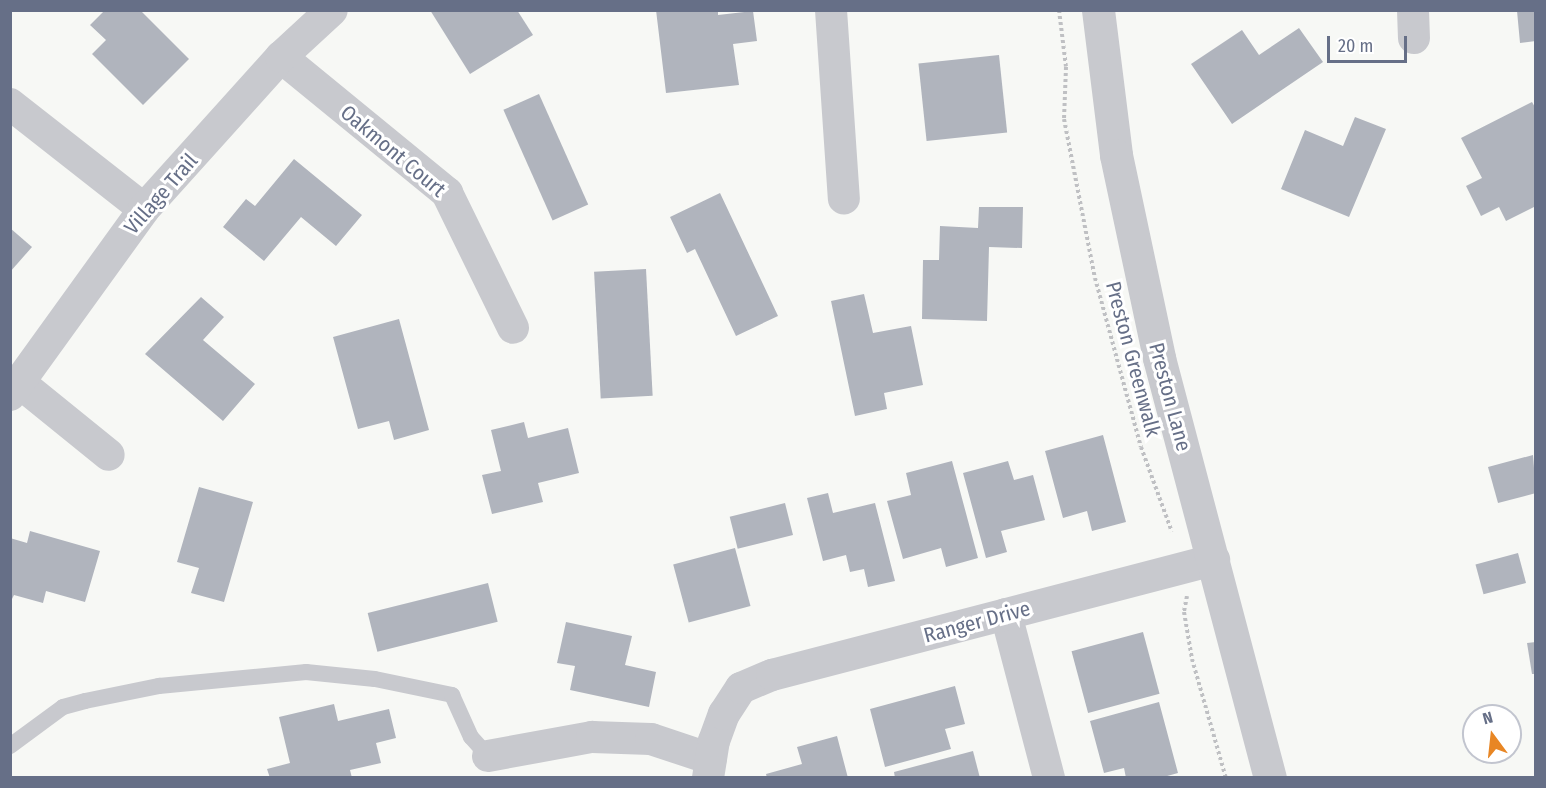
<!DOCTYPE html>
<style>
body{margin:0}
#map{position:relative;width:1546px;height:788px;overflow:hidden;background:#f7f8f5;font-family:"Fira Sans Condensed",sans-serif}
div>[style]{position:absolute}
.building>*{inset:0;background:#b0b4bd;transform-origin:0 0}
.path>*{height:4px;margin-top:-2px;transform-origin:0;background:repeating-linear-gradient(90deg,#bfc0c3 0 3px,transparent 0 6px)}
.service>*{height:16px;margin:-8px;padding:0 8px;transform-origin:8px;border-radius:8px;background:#c8c9ce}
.minor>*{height:32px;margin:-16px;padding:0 16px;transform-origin:16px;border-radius:16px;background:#c8c9ce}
.tertiary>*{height:33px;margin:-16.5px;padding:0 16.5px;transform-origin:16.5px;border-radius:16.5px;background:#c8c9ce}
span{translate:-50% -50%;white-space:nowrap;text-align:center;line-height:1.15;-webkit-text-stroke:6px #fff;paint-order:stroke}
.street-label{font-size:21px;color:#666f87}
.frame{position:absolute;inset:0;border:12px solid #666f87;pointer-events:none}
.north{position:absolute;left:1462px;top:704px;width:60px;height:60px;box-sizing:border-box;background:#fff;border:2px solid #c2c5cf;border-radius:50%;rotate:345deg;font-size:16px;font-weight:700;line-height:24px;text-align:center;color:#666f87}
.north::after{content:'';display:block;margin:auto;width:21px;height:27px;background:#e88624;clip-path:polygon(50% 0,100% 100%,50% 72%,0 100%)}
.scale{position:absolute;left:1327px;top:36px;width:80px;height:27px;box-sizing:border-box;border:3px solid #666f87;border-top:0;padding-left:8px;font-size:18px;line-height:21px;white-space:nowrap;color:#666f87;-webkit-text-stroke:4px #fff;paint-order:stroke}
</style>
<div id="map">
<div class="building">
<i style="clip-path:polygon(105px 10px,140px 10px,189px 59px,143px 105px,92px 54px,106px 40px,90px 25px)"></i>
<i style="clip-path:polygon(430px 10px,517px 10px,533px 35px,470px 74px)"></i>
<i style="clip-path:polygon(656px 10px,718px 10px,718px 15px,753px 11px,757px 41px,733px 44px,739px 85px,666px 93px)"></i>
<i style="clip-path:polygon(1536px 10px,1536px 41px,1520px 43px,1517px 11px)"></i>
<i style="clip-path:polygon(1299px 28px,1323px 62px,1232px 124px,1191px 64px,1242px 30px,1259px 55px)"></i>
<i style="left:999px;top:55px;width:78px;height:81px;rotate:84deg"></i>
<i style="left:539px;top:94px;width:121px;height:39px;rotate:66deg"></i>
<i style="clip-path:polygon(1532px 102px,1536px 109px,1536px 206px,1506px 221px,1499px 207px,1481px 216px,1466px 186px,1482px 178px,1461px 138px)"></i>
<i style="clip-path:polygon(1355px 117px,1386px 129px,1349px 217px,1281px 189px,1305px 130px,1343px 146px)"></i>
<i style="clip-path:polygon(294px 159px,362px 215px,336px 246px,301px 217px,264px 261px,223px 227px,246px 199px,255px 206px)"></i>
<i style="clip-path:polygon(720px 193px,778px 316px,736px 336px,695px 249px,687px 253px,670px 217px)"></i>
<i style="clip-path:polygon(979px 207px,1023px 207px,1022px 248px,989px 247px,987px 321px,922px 319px,923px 260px,939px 260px,940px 226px,978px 228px)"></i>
<i style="clip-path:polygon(10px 228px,32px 247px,10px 272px)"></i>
<i style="left:646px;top:269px;width:127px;height:52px;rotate:87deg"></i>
<i style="clip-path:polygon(864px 294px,873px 333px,911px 326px,923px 385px,884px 393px,887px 409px,855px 416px,831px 301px)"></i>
<i style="clip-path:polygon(201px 297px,224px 317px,203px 340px,255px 384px,223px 421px,145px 354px)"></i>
<i style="clip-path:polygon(399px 319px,429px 430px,394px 440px,389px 421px,358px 429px,333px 337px)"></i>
<i style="clip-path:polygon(524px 422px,528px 438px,568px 428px,579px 473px,538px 483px,543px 502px,492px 514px,482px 475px,501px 471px,491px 430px)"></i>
<i style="clip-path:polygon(1103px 435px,1126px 522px,1092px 531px,1087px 511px,1063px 518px,1045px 451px)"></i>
<i style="clip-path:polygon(1533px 455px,1536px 493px,1498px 503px,1488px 467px)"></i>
<i style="clip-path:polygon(952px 461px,978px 558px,946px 567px,941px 548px,903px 559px,887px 501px,911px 495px,906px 473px)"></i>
<i style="clip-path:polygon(1008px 461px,1014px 480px,1033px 475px,1045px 520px,1001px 531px,1007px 552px,986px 558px,963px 473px)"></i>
<i style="clip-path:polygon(199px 487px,253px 502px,224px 602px,191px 593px,199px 568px,177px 562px)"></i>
<i style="clip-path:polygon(828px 493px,833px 513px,875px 503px,895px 581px,868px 587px,864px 569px,850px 572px,846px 555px,823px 561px,807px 498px)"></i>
<i style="left:785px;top:503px;width:33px;height:57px;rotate:76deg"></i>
<i style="clip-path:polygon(30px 531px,100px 551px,85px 602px,46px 591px,43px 603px,14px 595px,10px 603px,10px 538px,27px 543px)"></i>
<i style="left:735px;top:548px;width:60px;height:64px;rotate:75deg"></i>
<i style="left:1518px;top:553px;width:31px;height:44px;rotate:75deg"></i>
<i style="left:488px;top:583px;width:40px;height:124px;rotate:76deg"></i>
<i style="clip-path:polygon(566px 622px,632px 636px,625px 665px,656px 672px,649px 707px,570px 690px,575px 666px,557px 663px)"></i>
<i style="left:1143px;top:632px;width:64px;height:74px;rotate:75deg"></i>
<i style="clip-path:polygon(1536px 642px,1536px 674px,1532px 674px,1527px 643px)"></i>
<i style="clip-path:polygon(955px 686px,965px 724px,945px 729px,951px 749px,885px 767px,870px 709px)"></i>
<i style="clip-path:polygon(1159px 702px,1178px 773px,1160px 778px,1126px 778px,1124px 768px,1104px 773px,1090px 721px)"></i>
<i style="clip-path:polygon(334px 704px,338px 721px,389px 709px,396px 738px,376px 743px,381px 763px,350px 770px,352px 778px,270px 778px,267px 769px,290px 763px,279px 717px)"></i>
<i style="clip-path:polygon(837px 736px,848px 778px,767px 778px,766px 774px,802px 764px,797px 747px)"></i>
<i style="clip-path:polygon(973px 751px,980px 778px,895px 778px,894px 772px)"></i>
</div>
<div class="path">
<i style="left:1059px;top:10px;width:57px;rotate:83deg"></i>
<i style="left:1066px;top:67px;width:52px;rotate:92.2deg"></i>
<i style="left:1064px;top:119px;width:162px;rotate:79deg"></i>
<i style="left:1095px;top:278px;width:175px;rotate:74.8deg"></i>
<i style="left:1141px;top:447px;width:90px;rotate:70deg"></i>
<i style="left:1187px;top:596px;width:16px;rotate:101deg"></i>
<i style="left:1184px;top:612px;width:48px;rotate:80.3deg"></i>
<i style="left:1192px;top:659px;width:124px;rotate:74.1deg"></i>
</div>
<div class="service">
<i style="left:10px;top:746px;width:66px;rotate:-36.3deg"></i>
<i style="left:63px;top:707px;width:23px;rotate:-15deg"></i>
<i style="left:85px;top:701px;width:76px;rotate:-11.5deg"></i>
<i style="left:159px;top:686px;width:148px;rotate:-5.4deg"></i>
<i style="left:306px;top:672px;width:69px;rotate:5.8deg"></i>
<i style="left:375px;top:679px;width:79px;rotate:11.7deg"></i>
<i style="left:452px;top:695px;width:46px;rotate:65.7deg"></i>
<i style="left:471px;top:737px;width:25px;rotate:48deg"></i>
</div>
<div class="minor">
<i style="left:831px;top:10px;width:189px;rotate:86.1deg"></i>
<i style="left:1413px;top:10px;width:28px;rotate:88deg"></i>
<i style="left:281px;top:57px;width:215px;rotate:39.3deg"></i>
<i style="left:447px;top:193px;width:150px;rotate:63.9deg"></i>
<i style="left:10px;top:104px;width:170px;rotate:38.1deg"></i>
<i style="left:20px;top:383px;width:114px;rotate:39deg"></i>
<i style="left:10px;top:395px;width:229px;rotate:-54.2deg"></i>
<i style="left:144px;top:209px;width:205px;rotate:-48deg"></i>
<i style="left:281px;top:57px;width:69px;rotate:-42.7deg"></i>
<i style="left:1006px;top:614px;width:170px;rotate:75.3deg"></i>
<i style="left:488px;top:756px;width:106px;rotate:-10.4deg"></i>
<i style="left:592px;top:737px;width:59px;rotate:1.9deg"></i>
<i style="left:651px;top:739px;width:63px;rotate:18.4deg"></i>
<i style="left:708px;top:778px;width:37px;rotate:-81deg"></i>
<i style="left:714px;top:741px;width:29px;rotate:-70deg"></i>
<i style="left:724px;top:714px;width:31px;rotate:-57deg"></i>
<i style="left:741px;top:688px;width:34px;rotate:-23deg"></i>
<i style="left:772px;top:675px;width:457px;rotate:-14.6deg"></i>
</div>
<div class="tertiary">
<i style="left:1098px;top:10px;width:146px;rotate:82.9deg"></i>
<i style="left:1116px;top:155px;width:208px;rotate:78deg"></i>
<i style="left:1159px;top:358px;width:434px;rotate:75.2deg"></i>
</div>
<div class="street-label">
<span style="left:393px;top:151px;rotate:40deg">Oakmont Court</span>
<span style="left:161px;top:194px;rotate:-49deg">Village Trail</span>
<span style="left:1133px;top:359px;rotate:75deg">Preston Greenwalk</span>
<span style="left:1170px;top:397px;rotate:75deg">Preston Lane</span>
<span style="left:977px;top:622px;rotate:-15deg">Ranger Drive</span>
</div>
<div class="frame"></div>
<div class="north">N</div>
<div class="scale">20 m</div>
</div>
